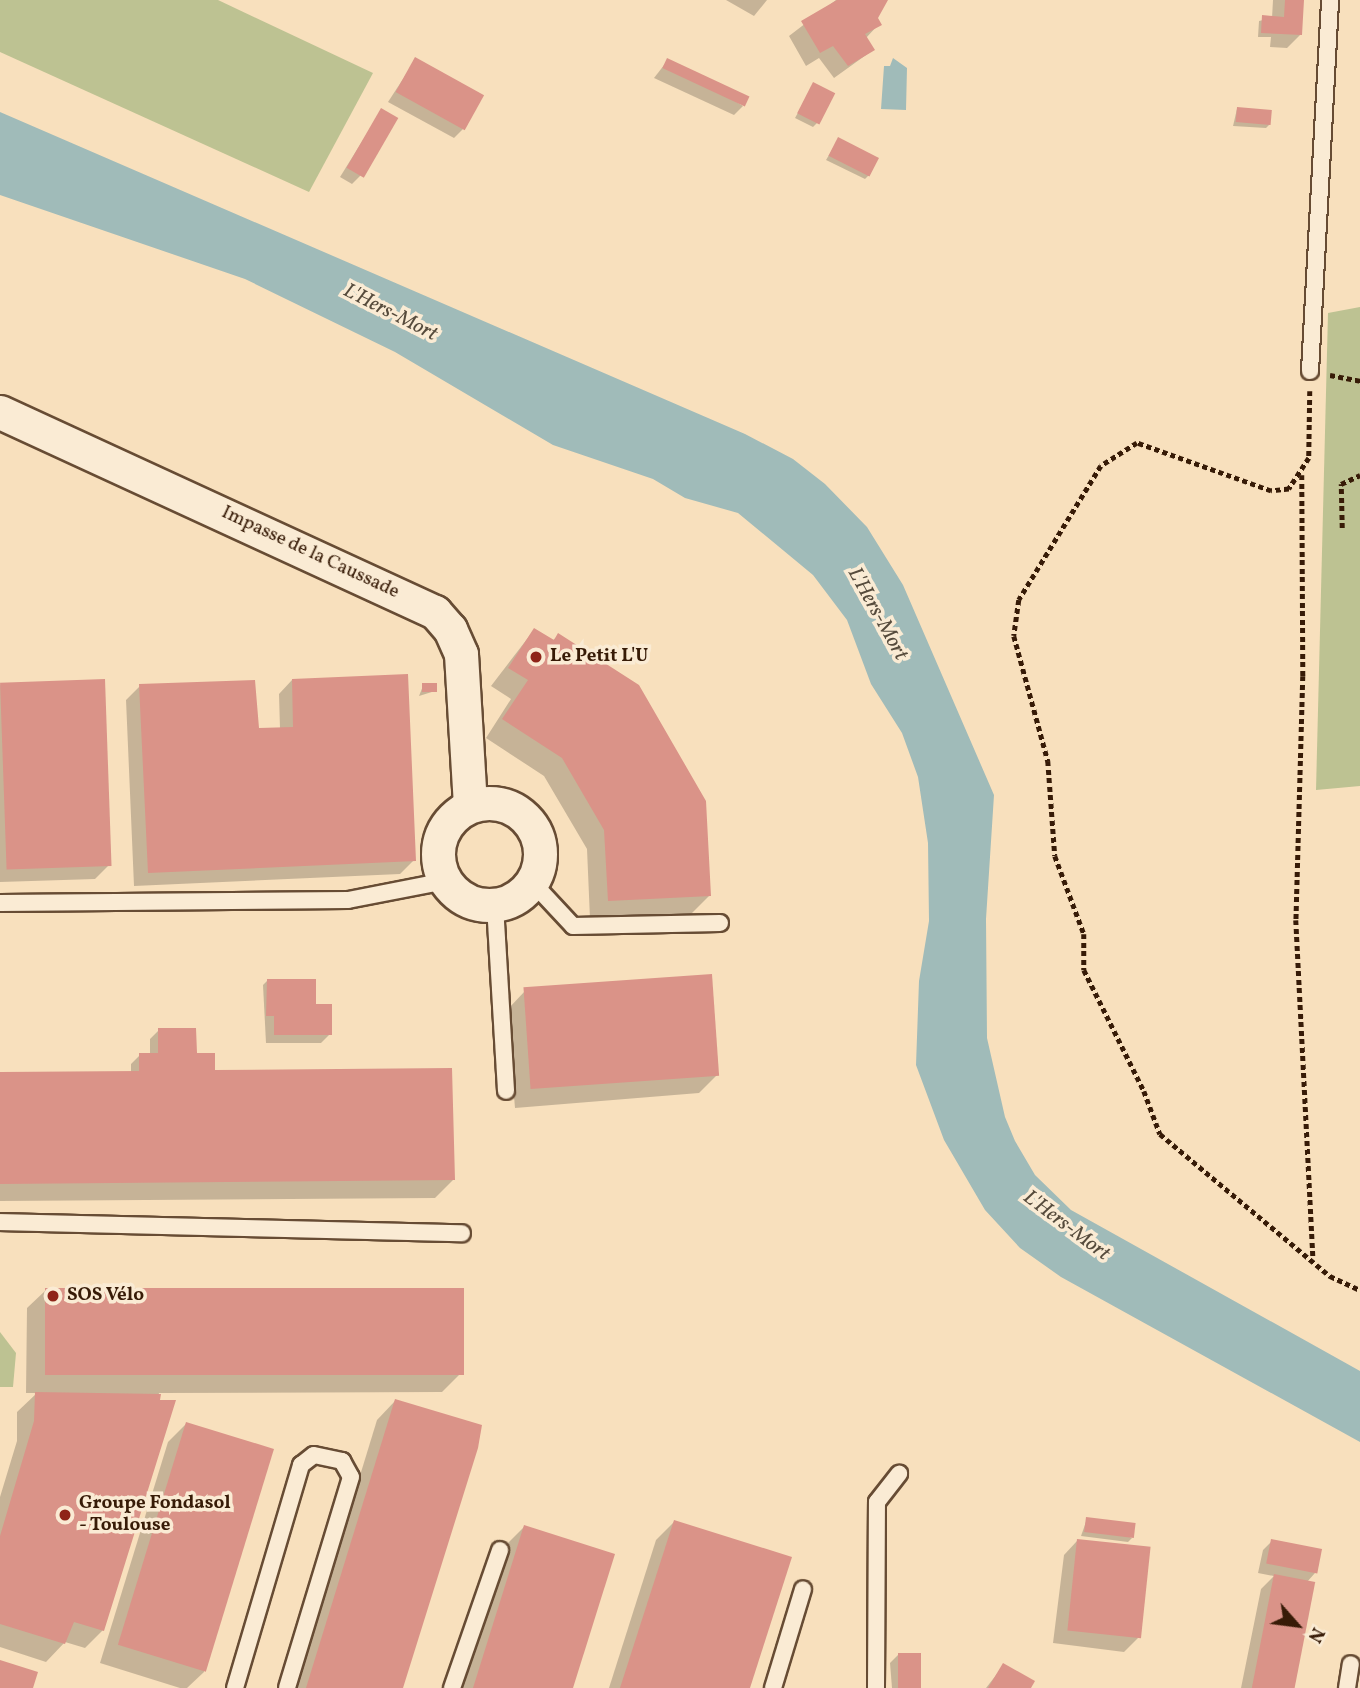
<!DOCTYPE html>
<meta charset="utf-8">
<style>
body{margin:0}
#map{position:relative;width:1360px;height:1688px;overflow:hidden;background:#f8e0bd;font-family:Vollkorn,serif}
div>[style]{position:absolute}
.green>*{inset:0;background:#bdc292}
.water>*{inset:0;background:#a0bbb9}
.shadow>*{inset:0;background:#0003}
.building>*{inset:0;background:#da9388;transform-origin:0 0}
.path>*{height:4.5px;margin-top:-2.25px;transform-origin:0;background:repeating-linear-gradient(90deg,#371b07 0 5px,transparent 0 8.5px)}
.roads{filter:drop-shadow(2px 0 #674c34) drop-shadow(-2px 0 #674c34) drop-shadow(0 2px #674c34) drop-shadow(0 -2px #674c34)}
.service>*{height:16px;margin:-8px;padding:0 8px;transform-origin:8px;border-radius:8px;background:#faebd4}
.minor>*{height:33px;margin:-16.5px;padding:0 16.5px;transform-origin:16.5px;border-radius:16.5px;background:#faebd4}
.minor>.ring{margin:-16.5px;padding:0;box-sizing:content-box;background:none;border:33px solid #faebd4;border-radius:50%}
.dots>*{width:19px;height:19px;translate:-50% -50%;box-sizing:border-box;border:4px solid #faebd4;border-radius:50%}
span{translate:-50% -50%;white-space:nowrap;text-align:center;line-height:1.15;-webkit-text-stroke:7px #faebd4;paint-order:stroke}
.street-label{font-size:19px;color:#371b07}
.poi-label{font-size:19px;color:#371b07;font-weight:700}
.left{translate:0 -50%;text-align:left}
.water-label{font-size:21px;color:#564b3c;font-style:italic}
.north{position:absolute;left:1262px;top:1590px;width:70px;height:70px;-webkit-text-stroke:5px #faebd4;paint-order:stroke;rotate:118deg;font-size:19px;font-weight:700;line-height:28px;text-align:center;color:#371b07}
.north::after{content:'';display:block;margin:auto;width:24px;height:32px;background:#371b07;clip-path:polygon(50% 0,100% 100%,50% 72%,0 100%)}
</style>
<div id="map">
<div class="green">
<i style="clip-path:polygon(0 0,218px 0,373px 73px,309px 192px,0 52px)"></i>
<i style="clip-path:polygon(1360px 307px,1360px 786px,1316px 790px,1328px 313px)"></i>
<i style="clip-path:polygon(0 1332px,16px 1353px,13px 1387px,0 1387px)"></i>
</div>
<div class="water">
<i style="clip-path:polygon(893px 58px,907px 68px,906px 110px,881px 109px,884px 66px,890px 66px)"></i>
<i style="clip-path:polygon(0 112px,745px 434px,793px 459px,825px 484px,867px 527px,903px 585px,994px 795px,986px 919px,987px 1038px,1005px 1117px,1015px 1141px,1035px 1175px,1071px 1210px,1360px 1371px,1360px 1442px,1061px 1277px,1020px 1248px,985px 1210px,944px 1140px,916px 1065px,919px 981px,929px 921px,928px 843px,918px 777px,902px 733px,871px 684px,847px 620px,813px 575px,738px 513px,685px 498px,653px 479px,553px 445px,395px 352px,245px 279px,0 195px)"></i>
</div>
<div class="shadow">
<i style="clip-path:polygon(726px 0,767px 0,754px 16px)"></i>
<i style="clip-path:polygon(836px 0,886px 0,876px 18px,879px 24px,866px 38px,873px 50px,834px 78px,819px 58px,806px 66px,789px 36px)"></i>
<i style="clip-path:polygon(1273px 0,1302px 0,1301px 34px,1287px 48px,1270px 47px,1271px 37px,1258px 37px,1259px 21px,1272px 18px)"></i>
<i style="clip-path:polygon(416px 59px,463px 129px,454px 138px,388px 102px)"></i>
<i style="clip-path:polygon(668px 60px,743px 106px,734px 115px,654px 78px)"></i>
<i style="clip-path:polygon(814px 84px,817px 123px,813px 127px,795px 118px)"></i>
<i style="clip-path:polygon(1237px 109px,1270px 124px,1266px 128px,1233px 126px)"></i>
<i style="clip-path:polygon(381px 111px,361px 175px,352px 184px,340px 177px)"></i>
<i style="clip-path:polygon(838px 140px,869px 175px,865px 179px,826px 160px)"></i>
<i style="clip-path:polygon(534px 630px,552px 641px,559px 635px,709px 896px,691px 914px,590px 919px,587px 849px,544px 776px,486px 738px,511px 699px,491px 686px)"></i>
<i style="clip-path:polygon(292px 680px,414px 860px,400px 874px,134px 886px,126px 700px,140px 686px,257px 730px,280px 729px,279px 694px)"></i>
<i style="clip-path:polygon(0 684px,108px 866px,95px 879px,0 882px)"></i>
<i style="clip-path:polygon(423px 686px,435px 691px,419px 696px)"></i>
<i style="clip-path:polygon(267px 981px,314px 1005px,330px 1034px,321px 1043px,266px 1043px,263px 985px)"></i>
<i style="clip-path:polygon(525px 991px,717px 1075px,699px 1093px,515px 1108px,507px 1010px)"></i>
<i style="clip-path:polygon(159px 1030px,214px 1072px,453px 1180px,435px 1198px,0 1201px,0 1074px,131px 1073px,131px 1064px,140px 1055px,150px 1055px,150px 1039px)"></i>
<i style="clip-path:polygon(46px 1290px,460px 1374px,442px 1392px,159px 1393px,103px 1630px,85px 1648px,65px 1642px,46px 1662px,0 1647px,0 1497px,17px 1441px,17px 1412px,37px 1393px,26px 1393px,27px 1308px)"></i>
<i style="clip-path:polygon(395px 1401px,401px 1688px,295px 1688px,377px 1420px)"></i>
<i style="clip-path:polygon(186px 1424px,204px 1672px,187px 1688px,180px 1688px,100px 1663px,168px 1442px)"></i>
<i style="clip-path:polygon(1087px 1519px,1132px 1538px,1128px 1542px,1081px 1536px)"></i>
<i style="clip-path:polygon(674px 1522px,748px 1688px,609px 1688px,656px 1540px)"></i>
<i style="clip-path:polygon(524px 1527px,571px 1688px,462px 1688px,506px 1545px)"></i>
<i style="clip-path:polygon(1077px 1541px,1138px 1638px,1124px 1652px,1053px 1643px,1064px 1555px)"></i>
<i style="clip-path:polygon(1272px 1541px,1315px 1573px,1307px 1582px,1293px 1688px,1241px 1688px,1261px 1589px,1274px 1576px,1258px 1573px,1263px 1550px)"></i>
<i style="clip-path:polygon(899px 1654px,921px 1688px,892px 1688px,890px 1663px)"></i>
<i style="clip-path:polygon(1004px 1665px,1029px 1688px,986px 1688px)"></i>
</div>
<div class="building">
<i style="clip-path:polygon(837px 0,888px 0,878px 18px,882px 25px,865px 34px,875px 50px,848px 66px,833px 46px,820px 53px,801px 21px)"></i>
<i style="clip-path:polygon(1285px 0,1304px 0,1302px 35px,1261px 33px,1262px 15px,1284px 17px)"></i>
<i style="left:415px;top:57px;width:79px;height:40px;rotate:29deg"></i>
<i style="left:667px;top:58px;width:91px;height:11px;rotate:25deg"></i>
<i style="left:813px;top:82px;width:25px;height:35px;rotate:27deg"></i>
<i style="left:1237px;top:107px;width:35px;height:15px;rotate:5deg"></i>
<i style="left:381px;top:108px;width:20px;height:69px;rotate:30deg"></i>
<i style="left:838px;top:137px;width:46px;height:21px;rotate:27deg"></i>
<i style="clip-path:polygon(534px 628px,554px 640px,558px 633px,639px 685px,706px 801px,711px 896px,608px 901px,604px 830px,562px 758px,502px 719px,528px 680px,508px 668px)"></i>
<i style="clip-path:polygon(408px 674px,416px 861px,148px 873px,139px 684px,255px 680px,259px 728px,293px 727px,292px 679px)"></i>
<i style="left:105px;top:679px;width:187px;height:105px;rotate:88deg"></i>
<i style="left:437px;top:683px;width:9px;height:15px;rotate:90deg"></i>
<i style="left:712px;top:974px;width:102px;height:189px;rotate:86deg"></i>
<i style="clip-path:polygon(267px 979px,316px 979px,316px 1004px,332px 1004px,332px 1035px,274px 1035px,274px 1016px,266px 1016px)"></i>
<i style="clip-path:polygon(158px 1028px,196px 1028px,197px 1053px,215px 1053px,215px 1070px,452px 1068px,455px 1180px,0 1184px,0 1072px,139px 1071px,139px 1053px,158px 1053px)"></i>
<i style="left:45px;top:1288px;width:419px;height:87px"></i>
<i style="clip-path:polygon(35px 1392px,161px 1394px,160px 1400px,176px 1400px,104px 1631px,74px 1622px,65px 1644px,0 1624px,0 1536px,34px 1421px)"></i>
<i style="clip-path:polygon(395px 1399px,482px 1425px,478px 1448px,403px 1688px,306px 1688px)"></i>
<i style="left:186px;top:1422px;width:92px;height:233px;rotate:17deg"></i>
<i style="left:1086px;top:1517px;width:50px;height:15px;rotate:7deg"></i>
<i style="clip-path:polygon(674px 1520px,792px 1557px,750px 1688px,620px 1688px)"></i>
<i style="clip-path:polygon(524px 1525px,615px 1554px,573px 1688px,473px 1688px)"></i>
<i style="left:1077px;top:1539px;width:74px;height:92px;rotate:6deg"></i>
<i style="left:1271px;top:1539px;width:52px;height:25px;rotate:11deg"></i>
<i style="left:1274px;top:1574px;width:42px;height:116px;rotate:11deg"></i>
<i style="left:898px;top:1653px;width:23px;height:35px"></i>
<i style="clip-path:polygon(0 1660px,38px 1672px,33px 1688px,0 1688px)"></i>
<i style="clip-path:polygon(1003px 1663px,1035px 1681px,1031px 1688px,988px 1688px)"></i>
</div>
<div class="path">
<i style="left:1330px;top:375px;width:31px;rotate:11deg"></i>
<i style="left:1310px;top:391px;width:67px;rotate:90.9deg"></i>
<i style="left:1309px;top:458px;width:37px;rotate:123deg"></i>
<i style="left:1289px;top:489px;width:18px;rotate:174deg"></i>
<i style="left:1271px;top:491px;width:142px;rotate:-160.3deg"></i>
<i style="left:1137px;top:443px;width:43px;rotate:147.4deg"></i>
<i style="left:1101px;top:466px;width:157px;rotate:121.5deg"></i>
<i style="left:1019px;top:600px;width:36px;rotate:98deg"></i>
<i style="left:1014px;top:636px;width:130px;rotate:74.8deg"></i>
<i style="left:1048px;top:761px;width:95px;rotate:85.8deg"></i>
<i style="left:1055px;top:856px;width:83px;rotate:69.6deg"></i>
<i style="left:1084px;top:934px;width:36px;rotate:90deg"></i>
<i style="left:1084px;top:970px;width:135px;rotate:63.6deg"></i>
<i style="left:1144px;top:1091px;width:46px;rotate:69.6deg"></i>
<i style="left:1160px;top:1134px;width:222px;rotate:39.9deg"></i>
<i style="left:1330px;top:1276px;width:33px;rotate:25deg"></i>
<i style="left:1302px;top:475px;width:201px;rotate:89.7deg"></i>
<i style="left:1303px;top:676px;width:244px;rotate:91.6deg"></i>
<i style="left:1296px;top:920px;width:340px;rotate:87.1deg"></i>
<i style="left:1342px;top:528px;width:44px;rotate:-91.3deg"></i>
<i style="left:1341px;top:484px;width:21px;rotate:-25deg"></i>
</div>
<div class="roads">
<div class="service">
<i style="left:1310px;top:371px;width:372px;rotate:-86.9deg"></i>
<i style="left:532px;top:882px;width:60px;rotate:47deg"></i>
<i style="left:573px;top:926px;width:147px;rotate:-1.2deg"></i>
<i style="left:0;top:903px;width:348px;rotate:-0.5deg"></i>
<i style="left:348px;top:900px;width:100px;rotate:-11deg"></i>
<i style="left:495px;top:905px;width:186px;rotate:86.6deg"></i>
<i style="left:0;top:1222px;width:462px;rotate:1.4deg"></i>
<i style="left:235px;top:1688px;width:233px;rotate:-73.5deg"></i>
<i style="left:301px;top:1465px;width:16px;rotate:-38deg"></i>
<i style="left:314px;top:1455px;width:29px;rotate:12deg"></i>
<i style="left:342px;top:1461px;width:18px;rotate:61deg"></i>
<i style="left:351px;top:1477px;width:220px;rotate:106.9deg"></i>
<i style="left:452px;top:1688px;width:146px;rotate:-70.8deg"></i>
<i style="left:773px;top:1688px;width:103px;rotate:-73.1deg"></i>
<i style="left:876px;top:1688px;width:186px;rotate:-89.7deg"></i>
<i style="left:877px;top:1502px;width:36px;rotate:-52deg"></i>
<i style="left:1347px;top:1688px;width:24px;rotate:-81deg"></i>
</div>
<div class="minor">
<i style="left:0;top:412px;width:479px;rotate:24.7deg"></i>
<i style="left:435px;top:612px;width:23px;rotate:49deg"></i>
<i style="left:450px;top:629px;width:27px;rotate:66deg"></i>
<i style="left:461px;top:654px;width:152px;rotate:86.6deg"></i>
<i class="ring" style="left:438px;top:803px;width:69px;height:69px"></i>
</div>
</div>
<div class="dots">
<i style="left:536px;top:657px;background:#8f2418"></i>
<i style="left:53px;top:1296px;background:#8f2418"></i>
<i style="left:65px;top:1515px;background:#8f2418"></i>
</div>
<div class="street-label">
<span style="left:310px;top:553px;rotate:25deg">Impasse de la Caussade</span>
</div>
<div class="poi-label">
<span class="left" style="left:550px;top:657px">Le Petit L'U</span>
<span class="left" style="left:67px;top:1296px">SOS Vélo</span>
<span class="left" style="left:79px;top:1515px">Groupe Fondasol<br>- Toulouse</span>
</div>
<div class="water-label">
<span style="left:390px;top:313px;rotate:27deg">L'Hers-Mort</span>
<span style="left:877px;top:614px;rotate:61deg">L'Hers-Mort</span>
<span style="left:1066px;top:1226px;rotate:37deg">L'Hers-Mort</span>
</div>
<div class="north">N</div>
</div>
